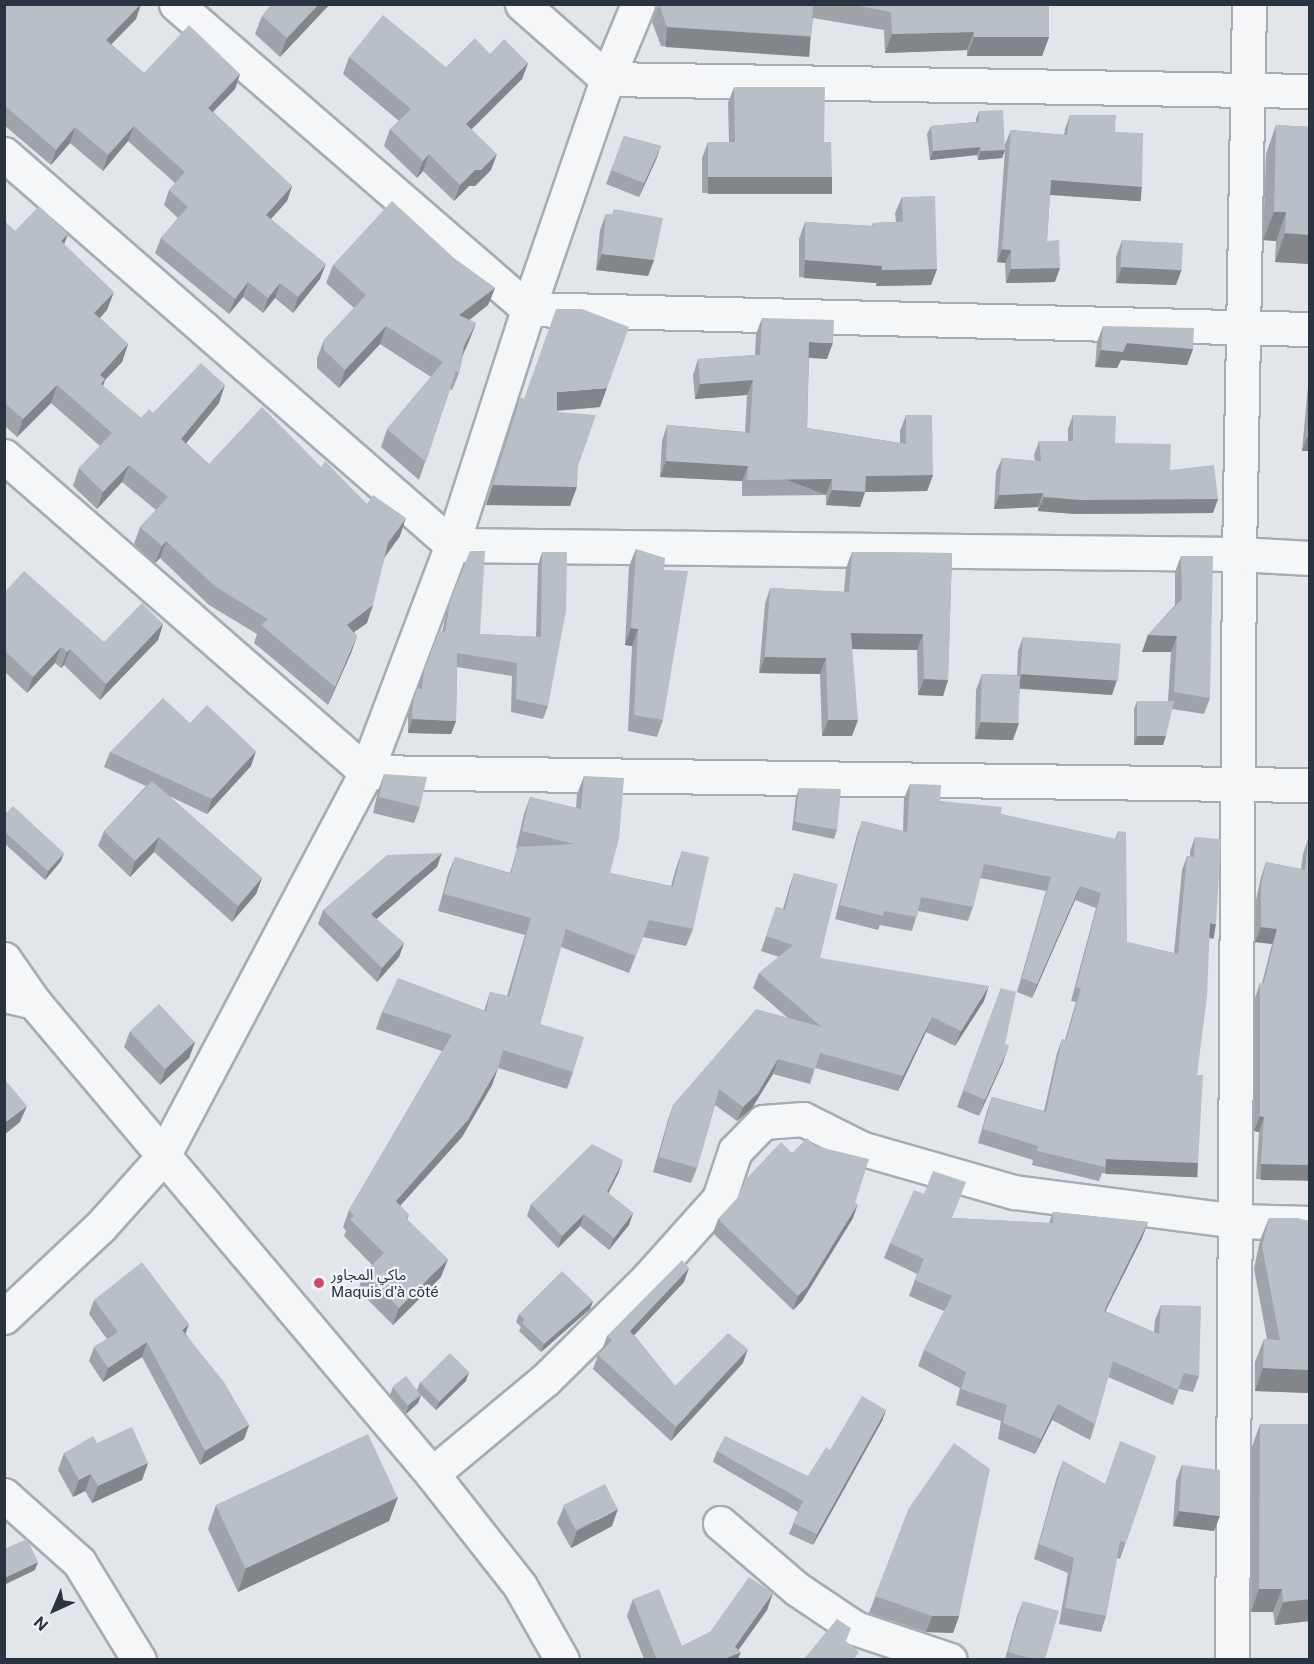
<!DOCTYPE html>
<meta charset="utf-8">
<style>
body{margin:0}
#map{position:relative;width:1314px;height:1664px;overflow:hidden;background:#e2e5ea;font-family:"Public Sans","Noto Sans Arabic",sans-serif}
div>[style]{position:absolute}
.roads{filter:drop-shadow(2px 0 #a7acb4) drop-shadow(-2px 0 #a7acb4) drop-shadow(0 2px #a7acb4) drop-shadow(0 -2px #a7acb4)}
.street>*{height:33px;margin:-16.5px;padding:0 16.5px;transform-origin:16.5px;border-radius:16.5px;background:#f4f6f8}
.wall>*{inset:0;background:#9fa4aa}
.shaded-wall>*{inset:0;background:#82868b;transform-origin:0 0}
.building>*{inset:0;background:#b9bfc6;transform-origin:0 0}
.dots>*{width:16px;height:16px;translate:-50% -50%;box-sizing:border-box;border:3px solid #f1f4f7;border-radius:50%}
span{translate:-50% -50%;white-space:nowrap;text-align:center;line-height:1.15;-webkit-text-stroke:4.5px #f1f4f7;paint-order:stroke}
.poi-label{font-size:15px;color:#2a3441}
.left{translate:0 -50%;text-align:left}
.frame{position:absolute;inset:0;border:6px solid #2a3441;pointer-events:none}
.north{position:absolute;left:24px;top:1580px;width:60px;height:60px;-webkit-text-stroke:4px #f1f4f7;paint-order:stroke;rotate:224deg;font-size:16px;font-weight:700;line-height:24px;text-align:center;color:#2a3441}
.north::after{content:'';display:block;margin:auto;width:21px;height:27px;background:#2a3441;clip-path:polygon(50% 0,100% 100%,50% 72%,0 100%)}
</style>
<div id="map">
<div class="roads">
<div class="street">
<i style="left:176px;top:4px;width:466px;rotate:40.9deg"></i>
<i style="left:528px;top:309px;width:782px;rotate:1.47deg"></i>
<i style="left:522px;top:4px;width:113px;rotate:41.4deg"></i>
<i style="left:607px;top:79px;width:703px;rotate:0.98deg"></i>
<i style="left:4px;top:154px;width:595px;rotate:41.11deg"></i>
<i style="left:452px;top:545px;width:787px;rotate:0.66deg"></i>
<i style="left:1239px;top:554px;width:71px;rotate:3.2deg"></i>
<i style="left:4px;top:456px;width:481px;rotate:41.1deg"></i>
<i style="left:366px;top:772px;width:944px;rotate:0.79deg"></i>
<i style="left:4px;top:959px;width:52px;rotate:55.1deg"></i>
<i style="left:4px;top:995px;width:31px;rotate:13deg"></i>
<i style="left:34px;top:1002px;width:617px;rotate:49.86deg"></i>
<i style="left:432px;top:1474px;width:142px;rotate:51.8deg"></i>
<i style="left:520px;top:1586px;width:85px;rotate:60.4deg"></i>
<i style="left:4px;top:1317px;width:132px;rotate:-43.2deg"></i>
<i style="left:100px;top:1227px;width:93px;rotate:-48.1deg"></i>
<i style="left:162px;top:1158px;width:437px;rotate:-62.1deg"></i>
<i style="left:366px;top:772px;width:243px;rotate:-69.3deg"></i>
<i style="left:452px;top:545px;width:248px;rotate:-72.1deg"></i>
<i style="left:528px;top:309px;width:243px;rotate:-71deg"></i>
<i style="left:607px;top:79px;width:81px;rotate:-67.5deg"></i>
<i style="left:432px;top:1474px;width:147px;rotate:-39.8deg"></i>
<i style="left:545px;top:1380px;width:145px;rotate:-44.7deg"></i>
<i style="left:648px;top:1278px;width:106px;rotate:-48.1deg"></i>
<i style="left:719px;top:1199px;width:51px;rotate:-71.6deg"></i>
<i style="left:735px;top:1151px;width:40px;rotate:-46deg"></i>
<i style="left:763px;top:1122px;width:40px;rotate:-4.3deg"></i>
<i style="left:803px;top:1119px;width:67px;rotate:26.6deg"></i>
<i style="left:863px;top:1149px;width:157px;rotate:15.9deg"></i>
<i style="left:1014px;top:1192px;width:224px;rotate:7.4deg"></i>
<i style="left:1236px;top:1221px;width:74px;rotate:1.5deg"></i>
<i style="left:4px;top:1495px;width:101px;rotate:41.8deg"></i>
<i style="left:79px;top:1562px;width:115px;rotate:58.5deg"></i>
<i style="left:720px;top:1523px;width:101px;rotate:40.6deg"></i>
<i style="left:797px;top:1589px;width:70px;rotate:33.9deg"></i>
<i style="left:855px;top:1628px;width:100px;rotate:18.6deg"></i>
<i style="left:1232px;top:1660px;width:1106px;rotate:-89.64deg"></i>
<i style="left:1239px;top:554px;width:550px;rotate:-88.96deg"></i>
</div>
</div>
<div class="wall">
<i style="clip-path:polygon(4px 4px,141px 4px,136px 19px,111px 44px,144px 73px,240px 74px,235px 89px,213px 112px,292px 186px,287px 201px,271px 219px,320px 279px,293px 313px,275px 298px,263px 313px,243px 297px,229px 314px,155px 253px,161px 238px,178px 218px,164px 205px,169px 190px,175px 183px,128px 141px,103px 171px,70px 143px,51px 165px,4px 125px)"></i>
<i style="clip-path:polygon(272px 4px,330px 4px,280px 57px,255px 34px,262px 16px)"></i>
<i style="clip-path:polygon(659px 4px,1049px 4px,1049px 37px,1042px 56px,967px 56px,967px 50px,885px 53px,884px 30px,813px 18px,811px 36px,805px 55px,661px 46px,652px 22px)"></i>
<i style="clip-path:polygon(490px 54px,528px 63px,522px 79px,471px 129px,491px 170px,475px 186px,469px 186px,454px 201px,423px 171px,417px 178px,384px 146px,390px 129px,399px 121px,343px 74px,349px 57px,446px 67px)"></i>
<i style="clip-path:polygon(734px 87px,824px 142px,832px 177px,826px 193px,702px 193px,702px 158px,708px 142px,729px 142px,728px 103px)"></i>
<i style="clip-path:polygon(979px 111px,1005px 149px,1005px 144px,1011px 130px,1064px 135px,1065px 129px,1070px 115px,1115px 132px,1142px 187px,1137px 201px,1050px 194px,1047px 241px,1055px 282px,1006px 283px,1005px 263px,997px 262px,1005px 150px,1002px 158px,978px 160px,977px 155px,930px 160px,927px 134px,931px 126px,976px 122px,976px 119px)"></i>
<i style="clip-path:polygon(1276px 125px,1310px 127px,1310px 264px,1275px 262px,1276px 241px,1263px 240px,1266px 154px)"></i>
<i style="clip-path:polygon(624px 136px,661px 146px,639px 197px,606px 184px)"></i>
<i style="clip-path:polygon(902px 197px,937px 269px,931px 285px,876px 286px,876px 283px,799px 277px,799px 239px,805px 222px,872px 226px,873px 223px,896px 222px,895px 213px)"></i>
<i style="clip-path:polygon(606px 214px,654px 260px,648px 276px,596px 270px,600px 230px)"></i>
<i style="clip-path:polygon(4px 221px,15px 231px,68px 234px,64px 244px,107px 310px,100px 318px,128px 344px,122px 362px,105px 380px,103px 386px,141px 418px,153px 413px,219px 403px,186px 443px,209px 464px,321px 467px,367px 504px,400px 536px,385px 556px,367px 623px,354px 632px,357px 636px,351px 653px,328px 705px,254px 643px,257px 634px,209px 605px,160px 558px,155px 563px,134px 544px,140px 527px,156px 510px,122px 482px,97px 509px,73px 486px,79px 468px,100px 446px,51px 403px,17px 437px,4px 425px)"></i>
<i style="clip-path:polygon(1122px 240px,1176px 285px,1116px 283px,1116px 257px)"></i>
<i style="clip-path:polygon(455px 259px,495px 288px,488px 305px,469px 320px,476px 323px,469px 341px,463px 355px,459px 373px,452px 390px,450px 389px,419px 480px,381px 447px,387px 429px,431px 377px,380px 344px,339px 388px,317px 368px,317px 358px,324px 340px,354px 308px,326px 283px,333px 265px)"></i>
<i style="clip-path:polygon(762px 318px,827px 359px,809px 358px,807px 428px,900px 443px,900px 431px,906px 415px,933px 475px,927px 491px,865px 492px,860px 507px,826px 505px,826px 495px,742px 496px,742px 481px,660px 477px,662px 441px,667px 425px,745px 432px,747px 395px,695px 399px,693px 375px,698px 359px,755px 355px,756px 334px)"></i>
<i style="clip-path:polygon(1103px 326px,1193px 349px,1187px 365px,1121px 360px,1117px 368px,1095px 367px,1097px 342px)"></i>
<i style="clip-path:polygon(1310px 363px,1310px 451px,1302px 451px)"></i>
<i style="clip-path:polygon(520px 398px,524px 399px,600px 407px,557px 411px,578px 466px,570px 506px,486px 505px,513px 417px)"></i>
<i style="clip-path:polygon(1073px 415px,1115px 443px,1170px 470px,1213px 513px,1075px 514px,1038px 511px,1038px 507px,994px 509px,996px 472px,1002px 458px,1035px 461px,1034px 455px,1039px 441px,1068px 441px,1068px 429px)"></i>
<i style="clip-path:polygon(636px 549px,664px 570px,663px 720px,657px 737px,628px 731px,632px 646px,625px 645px,629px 566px)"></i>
<i style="clip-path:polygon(470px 551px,480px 634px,536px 637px,538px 565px,542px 552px,548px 706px,543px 719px,511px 712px,512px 676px,457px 667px,456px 721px,451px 734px,408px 733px,408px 714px,417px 689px,419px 689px,419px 684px,439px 631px,442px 632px,446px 615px)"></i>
<i style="clip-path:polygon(852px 552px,952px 553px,948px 680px,943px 696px,918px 695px,917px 650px,852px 649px,852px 736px,822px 736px,820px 674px,759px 673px,765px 604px,770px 588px,844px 592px,846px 568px)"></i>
<i style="clip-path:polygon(1181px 556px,1210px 698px,1204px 714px,1172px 709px,1163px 745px,1134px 745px,1134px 709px,1137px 701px,1168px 701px,1171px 652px,1142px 652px,1148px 635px,1175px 605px,1175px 572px)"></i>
<i style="clip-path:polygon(4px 593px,104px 642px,163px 624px,158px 640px,100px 700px,64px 665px,61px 668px,55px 663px,27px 693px,4px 671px)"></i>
<i style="clip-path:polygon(1023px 637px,1112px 695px,1020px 689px,1013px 740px,975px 739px,976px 690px,982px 674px,1017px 675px,1018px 651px)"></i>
<i style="clip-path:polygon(190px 723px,251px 766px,207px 814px,169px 796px,262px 878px,256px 894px,232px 922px,154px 852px,130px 877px,98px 846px,104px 831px,146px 786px,104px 767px,110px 752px)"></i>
<i style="clip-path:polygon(384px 774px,420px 807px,414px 823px,373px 813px,378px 791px)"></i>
<i style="clip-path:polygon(584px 776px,610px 873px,671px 886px,676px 868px,682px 851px,693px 929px,686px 946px,643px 937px,629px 973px,561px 947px,540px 1024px,573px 1072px,567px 1089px,498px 1068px,492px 1085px,462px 1137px,400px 1206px,409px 1215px,407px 1220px,441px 1277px,393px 1325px,358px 1290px,364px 1273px,372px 1265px,344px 1236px,346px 1231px,343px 1227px,349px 1210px,442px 1051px,376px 1029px,382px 1012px,484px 1011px,490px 992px,507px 996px,525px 935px,438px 911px,448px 874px,455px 857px,510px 873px,517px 849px,516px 848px,524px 814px,530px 797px,576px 808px,577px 794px)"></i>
<i style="clip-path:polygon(910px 784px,940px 801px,1115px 839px,1118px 831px,1127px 942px,1174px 953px,1182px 870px,1187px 856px,1190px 856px,1190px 851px,1195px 837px,1211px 938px,1209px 937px,1197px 1075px,1198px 1163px,1193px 1177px,1102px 1173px,1099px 1181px,1032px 1165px,1033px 1160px,978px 1143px,987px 1111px,992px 1097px,1044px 1111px,1057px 1053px,1062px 1039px,1065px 1040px,1076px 1002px,1071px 1001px,1096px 908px,1075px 900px,1032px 998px,1017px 992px,1046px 891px,980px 878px,973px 907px,968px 921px,918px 911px,912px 931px,880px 925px,878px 930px,835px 919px,857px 835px,862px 821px,903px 831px,904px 798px)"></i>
<i style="clip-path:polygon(799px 788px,837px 830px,834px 839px,792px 830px,796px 797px)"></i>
<i style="clip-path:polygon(4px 815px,61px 861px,45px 880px,4px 843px)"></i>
<i style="clip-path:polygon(1308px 839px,1310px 839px,1310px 1180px,1256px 1179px,1259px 1132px,1254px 1131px,1255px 998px,1260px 983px,1262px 983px,1272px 944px,1255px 942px,1256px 900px,1261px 877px,1266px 862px,1301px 869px,1303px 854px)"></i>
<i style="clip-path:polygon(437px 867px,376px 919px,404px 943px,399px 957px,377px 982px,318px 924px,323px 910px)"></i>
<i style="clip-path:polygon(794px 873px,820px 958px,984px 1001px,955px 1046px,926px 1032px,898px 1091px,815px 1068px,810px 1084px,773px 1074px,752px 1108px,737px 1121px,715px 1105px,697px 1168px,691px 1183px,653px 1172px,668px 1120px,673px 1105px,788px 1018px,753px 988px,759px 973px,779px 957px,761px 951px,776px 907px,783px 909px,789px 888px)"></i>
<i style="clip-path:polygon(1001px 988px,1005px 1044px,1003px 1062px,979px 1116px,957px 1107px)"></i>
<i style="clip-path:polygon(130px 1031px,195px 1042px,189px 1058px,160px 1085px,124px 1047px)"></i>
<i style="clip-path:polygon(792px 1153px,855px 1203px,853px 1218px,802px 1301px,793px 1310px,713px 1233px,718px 1219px)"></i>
<i style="clip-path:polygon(619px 1172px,608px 1193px,633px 1213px,629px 1225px,609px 1250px,580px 1226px,558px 1248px,527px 1216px,531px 1204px)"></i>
<i style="clip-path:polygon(924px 1194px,952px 1218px,1049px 1223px,1053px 1212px,1148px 1222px,1142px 1238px,1105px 1311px,1154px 1332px,1155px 1320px,1161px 1305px,1199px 1376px,1193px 1392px,1179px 1389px,1173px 1405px,1108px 1377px,1095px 1424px,1090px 1440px,1052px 1420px,1035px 1454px,998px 1439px,1001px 1421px,956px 1405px,960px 1388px,918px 1366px,924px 1350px,944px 1311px,909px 1296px,917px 1274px,884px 1258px,890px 1243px)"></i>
<i style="clip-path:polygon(1269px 1218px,1310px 1221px,1310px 1621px,1275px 1625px,1273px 1612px,1251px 1612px,1252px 1447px,1260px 1424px,1308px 1424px,1309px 1393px,1255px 1391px,1255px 1362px,1264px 1339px,1267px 1339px,1254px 1269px,1260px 1240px)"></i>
<i style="clip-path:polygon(684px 1282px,634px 1335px,675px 1386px,743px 1363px,671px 1441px,593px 1369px,598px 1355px,602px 1350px,607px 1336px)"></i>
<i style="clip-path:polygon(94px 1300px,186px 1334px,249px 1425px,244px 1439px,200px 1465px,142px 1357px,103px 1382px,89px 1361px,94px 1347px,107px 1339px,89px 1314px)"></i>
<i style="clip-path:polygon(593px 1301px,590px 1309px,541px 1352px,519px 1331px,521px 1327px,516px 1322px,519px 1314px)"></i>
<i style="clip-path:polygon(466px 1381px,436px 1410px,421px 1395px,418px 1403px,406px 1414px,390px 1395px,393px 1387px,417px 1390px,420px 1382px)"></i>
<i style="clip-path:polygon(886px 1410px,882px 1421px,813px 1545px,789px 1534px,798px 1512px,713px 1462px,717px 1451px,808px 1476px,830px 1450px)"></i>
<i style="clip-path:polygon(97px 1443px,148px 1463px,142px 1480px,92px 1503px,85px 1491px,73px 1497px,58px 1470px,64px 1453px)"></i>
<i style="clip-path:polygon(1156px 1456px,1120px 1559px,1117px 1558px,1106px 1616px,1101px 1632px,1059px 1624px,1068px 1573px,1034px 1559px,1057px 1477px,1063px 1461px,1105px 1484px)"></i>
<i style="clip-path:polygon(1182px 1465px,1214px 1531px,1173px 1526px,1176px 1481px)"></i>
<i style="clip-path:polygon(398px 1497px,389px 1521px,238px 1592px,208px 1529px,216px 1505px)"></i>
<i style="clip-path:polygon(564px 1506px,612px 1526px,571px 1548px,557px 1523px)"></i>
<i style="clip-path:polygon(909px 1508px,959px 1616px,953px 1633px,926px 1632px,869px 1613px)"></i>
<i style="clip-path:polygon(773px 1593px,767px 1610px,738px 1650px,738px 1659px,644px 1659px,627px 1616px,633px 1599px,682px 1646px,710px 1632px)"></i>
<i style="clip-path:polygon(1023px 1601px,1045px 1659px,1005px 1659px,1017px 1617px)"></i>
</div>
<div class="shaded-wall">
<i style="clip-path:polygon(141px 4px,136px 19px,101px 55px,106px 40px)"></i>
<i style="clip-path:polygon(319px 4px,330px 4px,280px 57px,287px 38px)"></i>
<i style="left:667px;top:27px;width:144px;height:20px;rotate:4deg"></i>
<i style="clip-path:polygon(974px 32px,967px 50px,885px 53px,892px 34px)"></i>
<i style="clip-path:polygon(974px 37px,1049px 37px,1042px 56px,967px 56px)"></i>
<i style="clip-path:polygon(528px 63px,522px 79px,460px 141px,466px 124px)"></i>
<i style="clip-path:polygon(240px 74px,235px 89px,202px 123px,208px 108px)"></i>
<i style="clip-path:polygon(134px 126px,128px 141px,103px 171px,108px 155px)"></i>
<i style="clip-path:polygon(75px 127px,70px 143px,51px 165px,56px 150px)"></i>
<i style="clip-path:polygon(661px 146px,656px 160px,639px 197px,644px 183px)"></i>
<i style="clip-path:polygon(980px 147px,977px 155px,930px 160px,933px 151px)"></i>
<i style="clip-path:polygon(1005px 150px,1002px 158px,978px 160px,981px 151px)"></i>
<i style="clip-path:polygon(429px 154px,423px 171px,417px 178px,423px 161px)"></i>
<i style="clip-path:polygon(497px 154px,491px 170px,475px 186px,469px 186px,454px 201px,460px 185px,475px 170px)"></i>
<i style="left:708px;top:177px;width:124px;height:17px"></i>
<i style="left:1051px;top:180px;width:91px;height:15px;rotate:4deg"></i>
<i style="clip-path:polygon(292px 186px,287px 201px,261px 230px,266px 215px)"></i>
<i style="clip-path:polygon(1274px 212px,1286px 212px,1276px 241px,1263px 240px)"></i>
<i style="clip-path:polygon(1285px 233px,1310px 235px,1310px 264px,1275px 262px)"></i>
<i style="clip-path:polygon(68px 234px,61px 252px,61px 241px)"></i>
<i style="clip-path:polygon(1002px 249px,1011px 250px,1005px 263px,997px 262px)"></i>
<i style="clip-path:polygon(602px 254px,654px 260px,648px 276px,596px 270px)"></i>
<i style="left:805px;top:260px;width:77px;height:18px;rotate:4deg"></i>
<i style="clip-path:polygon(326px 264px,320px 279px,293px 313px,298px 297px)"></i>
<i style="clip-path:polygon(1122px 267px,1182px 269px,1176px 285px,1116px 283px)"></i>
<i style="clip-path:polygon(1060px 268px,1055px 282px,1006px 283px,1011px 269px)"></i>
<i style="clip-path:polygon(937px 269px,931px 285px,876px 286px,882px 270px)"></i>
<i style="clip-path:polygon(248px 282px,243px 297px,229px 314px,235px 299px)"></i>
<i style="clip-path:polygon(280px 283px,275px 298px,263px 313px,268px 298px)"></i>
<i style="clip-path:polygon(495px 288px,488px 305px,453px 333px,459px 315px)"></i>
<i style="clip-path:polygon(114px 292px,107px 310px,88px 330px,94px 313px)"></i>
<i style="clip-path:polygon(476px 323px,469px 341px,458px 364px,464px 346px)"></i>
<i style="clip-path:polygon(386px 326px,380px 344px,339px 388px,345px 370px)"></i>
<i style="clip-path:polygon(809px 342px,833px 343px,827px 359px,804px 357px)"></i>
<i style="clip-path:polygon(1127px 343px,1193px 349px,1187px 365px,1121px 360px,1117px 368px,1095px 367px,1101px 350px)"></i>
<i style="clip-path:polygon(128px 344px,122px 362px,105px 380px,99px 397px,100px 375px)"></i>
<i style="clip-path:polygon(753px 380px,747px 395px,695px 399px,700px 384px)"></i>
<i style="clip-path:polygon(57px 385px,51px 403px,17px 437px,23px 419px)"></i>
<i style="clip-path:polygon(225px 385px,219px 403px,175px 457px,181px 439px)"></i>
<i style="clip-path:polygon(607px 388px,600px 407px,550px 411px,557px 392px)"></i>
<i style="clip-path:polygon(1307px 437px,1310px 437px,1310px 451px,1302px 451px)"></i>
<i style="clip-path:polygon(666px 461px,748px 466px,742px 481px,660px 477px)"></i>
<i style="clip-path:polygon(129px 465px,122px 482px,97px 509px,103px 492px)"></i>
<i style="clip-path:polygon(933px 475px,927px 491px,865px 492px,860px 507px,826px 505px,832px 490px,866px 476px)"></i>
<i style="left:832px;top:479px;width:17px;height:85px;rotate:111deg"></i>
<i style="clip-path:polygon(493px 485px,577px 487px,570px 506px,486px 505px)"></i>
<i style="clip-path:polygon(1043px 493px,1038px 507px,994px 509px,999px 495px)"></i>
<i style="clip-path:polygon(1044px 497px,1218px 499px,1213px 513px,1075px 514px,1038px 511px)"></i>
<i style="clip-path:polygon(406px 518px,400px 536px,382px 561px,388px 543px)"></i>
<i style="clip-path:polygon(166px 541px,160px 558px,155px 563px,162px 546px)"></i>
<i style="clip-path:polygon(373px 605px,367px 623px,340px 642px,347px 625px)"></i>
<i style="clip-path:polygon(163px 624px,158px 640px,100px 700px,106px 684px)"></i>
<i style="clip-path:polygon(631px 628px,638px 629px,632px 646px,625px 645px)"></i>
<i style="clip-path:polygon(851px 633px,923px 634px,917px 650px,845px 649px)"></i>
<i style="clip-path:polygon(1148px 635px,1177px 636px,1171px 652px,1142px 652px)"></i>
<i style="clip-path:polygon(357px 636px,351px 653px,328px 705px,335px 687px)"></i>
<i style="clip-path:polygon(61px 647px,55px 663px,27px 693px,33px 677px)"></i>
<i style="clip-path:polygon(70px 649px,64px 665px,61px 668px,67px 652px)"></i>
<i style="clip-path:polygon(765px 657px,826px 658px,820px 674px,759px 673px)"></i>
<i style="clip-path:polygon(1022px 674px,1117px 680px,1112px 695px,1017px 688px)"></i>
<i style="clip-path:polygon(924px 679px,948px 680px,943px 696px,918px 695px)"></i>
<i style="clip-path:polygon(412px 719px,456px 721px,451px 734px,408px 733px)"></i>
<i style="clip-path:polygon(828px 720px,858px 720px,852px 736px,822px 736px)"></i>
<i style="clip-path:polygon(981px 722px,1019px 723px,1013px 740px,975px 739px)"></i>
<i style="clip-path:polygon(1137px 736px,1166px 736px,1163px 745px,1134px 745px)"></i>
<i style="clip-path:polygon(256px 751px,251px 766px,207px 814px,212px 799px)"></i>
<i style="clip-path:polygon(159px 837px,154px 852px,130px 877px,135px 861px)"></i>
<i style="clip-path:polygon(64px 853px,61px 861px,45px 880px,48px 871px)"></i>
<i style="clip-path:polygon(442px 853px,437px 867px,366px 928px,371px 914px)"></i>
<i style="clip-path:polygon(262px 878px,256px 894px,232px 922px,238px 906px)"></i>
<i style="clip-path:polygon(1080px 886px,1075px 900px,1032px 998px,1037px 984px)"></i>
<i style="left:1210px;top:923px;width:6px;height:15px;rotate:9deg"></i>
<i style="clip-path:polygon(1261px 927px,1277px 929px,1272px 944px,1255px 942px)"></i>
<i style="clip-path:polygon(404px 943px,399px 957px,377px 982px,382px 968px)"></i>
<i style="clip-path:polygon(989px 986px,984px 1001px,955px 1046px,961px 1031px)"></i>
<i style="clip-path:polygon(932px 1017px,926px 1032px,898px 1091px,903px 1076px)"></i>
<i style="clip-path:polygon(195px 1042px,189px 1058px,160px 1085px,166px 1068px)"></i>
<i style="clip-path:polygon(1009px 1046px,1003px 1062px,979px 1116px,985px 1100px)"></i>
<i style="clip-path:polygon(778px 1059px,773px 1074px,752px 1108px,737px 1121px,743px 1107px)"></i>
<i style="clip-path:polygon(498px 1068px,492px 1085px,462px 1137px,389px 1218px,396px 1201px)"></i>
<i style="clip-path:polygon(27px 1106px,20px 1122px,4px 1135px,4px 1123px)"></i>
<i style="clip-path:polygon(1260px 1116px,1264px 1117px,1259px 1132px,1254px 1131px)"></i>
<i style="left:1106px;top:1159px;width:92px;height:15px;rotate:2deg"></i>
<i style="clip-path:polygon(623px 1160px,619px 1172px,603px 1204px,607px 1192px)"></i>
<i style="left:1261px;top:1164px;width:49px;height:16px;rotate:1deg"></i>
<i style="clip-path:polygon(858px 1204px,853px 1218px,802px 1301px,793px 1310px,798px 1296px)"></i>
<i style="clip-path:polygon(633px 1213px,629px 1225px,609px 1250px,614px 1238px)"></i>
<i style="clip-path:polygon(584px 1214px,580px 1226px,558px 1248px,562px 1236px)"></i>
<i style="clip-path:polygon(1148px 1222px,1142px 1238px,1098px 1326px,1104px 1311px)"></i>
<i style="clip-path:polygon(448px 1259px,441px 1277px,393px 1325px,399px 1308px)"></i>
<i style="clip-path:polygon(689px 1268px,684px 1282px,625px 1345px,630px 1331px)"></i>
<i style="clip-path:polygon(593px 1301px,590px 1309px,541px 1352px,544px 1344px)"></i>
<i style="clip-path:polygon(189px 1324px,184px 1338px,182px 1330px)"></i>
<i style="clip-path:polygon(147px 1342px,142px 1357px,103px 1382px,108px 1368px)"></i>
<i style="clip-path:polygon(748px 1349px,743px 1363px,671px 1441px,676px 1427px)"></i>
<i style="clip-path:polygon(1263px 1368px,1310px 1370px,1309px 1393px,1255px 1391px)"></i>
<i style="clip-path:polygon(469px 1372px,466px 1381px,436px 1410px,439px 1402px)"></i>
<i style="clip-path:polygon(421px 1395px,418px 1403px,406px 1414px,409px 1405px)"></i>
<i style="clip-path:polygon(1058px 1404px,1052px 1420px,1035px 1454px,1041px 1439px)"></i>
<i style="clip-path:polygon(886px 1410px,882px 1421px,813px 1545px,817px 1534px)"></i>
<i style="clip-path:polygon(249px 1425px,244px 1439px,200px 1465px,205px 1451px)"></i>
<i style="clip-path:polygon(148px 1463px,142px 1480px,92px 1503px,98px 1486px)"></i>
<i style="clip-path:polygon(91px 1474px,85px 1491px,73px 1497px,79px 1480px)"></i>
<i style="clip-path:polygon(398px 1497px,389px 1521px,238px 1592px,246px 1568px)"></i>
<i style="clip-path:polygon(618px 1509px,612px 1526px,571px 1548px,577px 1531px)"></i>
<i style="clip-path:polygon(1179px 1511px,1220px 1516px,1214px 1531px,1173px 1526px)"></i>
<i style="clip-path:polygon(38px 1562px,35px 1570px,4px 1585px,4px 1578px)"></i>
<i style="clip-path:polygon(1259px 1589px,1282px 1589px,1273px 1612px,1251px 1612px)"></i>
<i style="clip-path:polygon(773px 1593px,767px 1610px,735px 1655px,741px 1652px,738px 1659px,725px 1659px)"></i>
<i style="clip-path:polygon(1310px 1599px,1310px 1621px,1275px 1625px,1283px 1602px)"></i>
<i style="clip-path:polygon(932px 1616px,959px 1616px,953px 1633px,926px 1632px)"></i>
</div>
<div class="building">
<i style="clip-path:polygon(4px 4px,141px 4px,106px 40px,144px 73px,189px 25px,240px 74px,208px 108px,292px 186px,266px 215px,326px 264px,298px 297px,280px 283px,268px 298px,248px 282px,235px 299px,161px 238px,188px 207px,169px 190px,185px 172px,134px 126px,108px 155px,75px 127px,56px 150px,4px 105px)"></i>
<i style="clip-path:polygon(272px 4px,319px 4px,287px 38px,262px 16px)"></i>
<i style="clip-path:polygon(659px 4px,813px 4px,811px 36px,667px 27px)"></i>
<i style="clip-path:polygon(849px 4px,1049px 4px,1049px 37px,974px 37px,974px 32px,892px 34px,891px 12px)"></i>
<i style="clip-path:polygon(383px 15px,446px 67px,475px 38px,490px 54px,504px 39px,528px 63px,466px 124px,497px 154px,481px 170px,475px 170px,460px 185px,429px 154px,423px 161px,390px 129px,411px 109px,349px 57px)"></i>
<i style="clip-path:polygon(734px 87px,825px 87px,824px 142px,831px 142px,832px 177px,708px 177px,708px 142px,735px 142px)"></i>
<i style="clip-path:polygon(1003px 110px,1005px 150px,981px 151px,980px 147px,933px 151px,931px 126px,979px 122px,979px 111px)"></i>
<i style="clip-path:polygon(1070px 115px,1116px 115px,1115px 132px,1143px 133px,1142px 187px,1051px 180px,1047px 241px,1059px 240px,1060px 268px,1011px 269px,1011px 250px,1002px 249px,1011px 130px,1067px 135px)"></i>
<i style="clip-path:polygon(1276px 125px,1310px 127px,1310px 235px,1285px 233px,1286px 212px,1274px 212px)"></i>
<i style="clip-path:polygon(624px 136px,661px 146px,644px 183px,611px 170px)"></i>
<i style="clip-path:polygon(935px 196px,937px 269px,882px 270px,882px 266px,805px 260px,805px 222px,874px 226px,873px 223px,903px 222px,902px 197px)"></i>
<i style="clip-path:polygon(392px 201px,455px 259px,495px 288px,459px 315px,476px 323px,464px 346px,459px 373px,456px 371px,426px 462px,387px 429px,443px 362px,386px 326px,345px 370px,324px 350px,324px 340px,366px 295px,333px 265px)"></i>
<i style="clip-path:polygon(39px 206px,68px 234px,61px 241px,114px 292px,94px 313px,128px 344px,100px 375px,105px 379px,101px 384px,141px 418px,149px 409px,153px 413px,201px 363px,225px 385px,181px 439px,209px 464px,262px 407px,321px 467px,325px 461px,367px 504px,373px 495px,406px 518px,388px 543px,373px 605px,347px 625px,357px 636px,335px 687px,261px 625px,268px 619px,216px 587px,166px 541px,162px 546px,140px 527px,168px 497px,129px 465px,103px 492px,79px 468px,112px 433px,57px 385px,23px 419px,4px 402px,4px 221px,15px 231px)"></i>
<i style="clip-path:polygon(614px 209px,663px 218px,654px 260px,602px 254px,606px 214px,612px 214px)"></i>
<i style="left:1122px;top:240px;width:61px;height:27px;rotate:3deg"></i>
<i style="clip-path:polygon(556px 309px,582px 309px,629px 327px,607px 388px,557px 392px,557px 412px,596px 415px,578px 466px,577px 487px,493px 485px,520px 398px,524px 399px)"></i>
<i style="clip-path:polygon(762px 318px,834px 320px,833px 343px,809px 342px,807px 428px,906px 444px,906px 415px,932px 415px,933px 475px,866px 476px,865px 492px,832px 490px,832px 479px,747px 480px,748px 466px,666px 461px,667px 425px,750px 433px,753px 380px,700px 384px,698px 359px,760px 355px)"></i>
<i style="clip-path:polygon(1103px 326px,1194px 328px,1193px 349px,1127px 343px,1123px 352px,1101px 350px)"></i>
<i style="clip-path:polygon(1310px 409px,1310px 437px,1307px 437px)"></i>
<i style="clip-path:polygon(1073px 415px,1116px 416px,1115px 443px,1171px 444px,1170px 470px,1214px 465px,1218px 499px,1080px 500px,1044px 497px,1043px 493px,999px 495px,1002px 458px,1041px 461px,1039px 441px,1073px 441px)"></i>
<i style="clip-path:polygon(636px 549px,665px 558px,664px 570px,688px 571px,663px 720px,634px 715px,638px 629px,631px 628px)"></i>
<i style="clip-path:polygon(470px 551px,485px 551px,480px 634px,541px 637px,542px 552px,567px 552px,566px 611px,548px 706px,516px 699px,517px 663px,457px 653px,456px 721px,412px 719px,413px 701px,417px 689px,422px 689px,424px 671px,439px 631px,445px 632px,450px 602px)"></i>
<i style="clip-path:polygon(852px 552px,952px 553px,948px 680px,924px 679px,923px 634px,851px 633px,858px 720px,828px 720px,826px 658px,765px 657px,770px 588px,849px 592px)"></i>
<i style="clip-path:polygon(1181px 556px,1213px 556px,1210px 698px,1174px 692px,1177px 636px,1148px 635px,1182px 599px)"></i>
<i style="clip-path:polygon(24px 571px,104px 642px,142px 603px,163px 624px,106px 684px,70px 649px,67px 652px,61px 647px,33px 677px,4px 650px,4px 593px)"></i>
<i style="left:1023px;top:637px;width:98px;height:37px;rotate:4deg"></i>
<i style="left:982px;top:674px;width:38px;height:48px;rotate:2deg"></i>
<i style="clip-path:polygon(163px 698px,190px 723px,207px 705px,256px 751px,212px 799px,110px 752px)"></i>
<i style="clip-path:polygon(1137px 701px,1174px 701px,1166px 736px,1137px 736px)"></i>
<i style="clip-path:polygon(384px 774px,427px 777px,420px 807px,379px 797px)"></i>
<i style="clip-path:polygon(584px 776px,624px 778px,619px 838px,610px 873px,673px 887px,682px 851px,709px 857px,693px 929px,649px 920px,636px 956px,566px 929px,540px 1024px,584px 1037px,573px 1072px,503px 1050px,498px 1068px,468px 1120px,396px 1201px,409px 1215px,406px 1218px,448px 1259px,399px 1308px,364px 1273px,384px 1253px,350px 1219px,354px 1216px,349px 1210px,452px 1035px,382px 1012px,398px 978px,486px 1011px,490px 992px,509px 997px,531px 918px,444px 894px,455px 857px,511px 874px,518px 847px,574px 844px,522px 831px,530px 797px,581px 809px)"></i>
<i style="clip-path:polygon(152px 781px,262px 878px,238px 906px,159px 837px,135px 861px,104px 831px)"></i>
<i style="clip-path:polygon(910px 784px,941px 785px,940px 801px,1002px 807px,1001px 814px,1116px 839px,1118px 831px,1126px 832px,1127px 942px,1178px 954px,1187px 856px,1194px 857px,1195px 837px,1221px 839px,1216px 924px,1210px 923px,1207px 996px,1197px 1075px,1203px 1075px,1198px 1163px,1106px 1159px,1105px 1167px,1037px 1151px,1038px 1146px,983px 1129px,992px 1097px,1046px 1112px,1062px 1039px,1066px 1041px,1081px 988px,1076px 987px,1101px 893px,1080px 886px,1037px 984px,1022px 978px,1051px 877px,984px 864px,973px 907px,921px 897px,917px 917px,884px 911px,883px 916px,840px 905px,862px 821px,907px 832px)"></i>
<i style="clip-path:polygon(799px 788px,841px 789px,837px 830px,795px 822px)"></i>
<i style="clip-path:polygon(13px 806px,64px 853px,48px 871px,4px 831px,4px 815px)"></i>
<i style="clip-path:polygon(1308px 839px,1310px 839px,1310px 1165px,1261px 1164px,1264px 1117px,1260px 1116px,1260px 983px,1264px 983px,1277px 929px,1261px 927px,1261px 885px,1266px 862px,1305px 870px)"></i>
<i style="clip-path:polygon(442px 853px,371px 914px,404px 943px,382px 968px,323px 910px,387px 855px)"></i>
<i style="clip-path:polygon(794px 873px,838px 884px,820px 958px,989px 986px,961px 1031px,932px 1017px,903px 1076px,820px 1053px,815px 1069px,778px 1059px,758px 1093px,743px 1107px,719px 1089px,697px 1168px,659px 1157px,673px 1105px,756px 1009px,822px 1027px,759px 973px,793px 945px,766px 936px,776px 907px,785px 910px)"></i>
<i style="clip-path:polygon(1001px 988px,1016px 992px,1005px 1044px,1009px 1046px,985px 1100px,963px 1090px)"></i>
<i style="left:159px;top:1004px;width:52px;height:40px;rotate:47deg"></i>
<i style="clip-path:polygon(7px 1082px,27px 1106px,4px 1123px,4px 1084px)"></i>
<i style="clip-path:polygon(807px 1138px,815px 1146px,869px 1159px,855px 1203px,858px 1204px,807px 1287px,798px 1296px,718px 1219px,738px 1197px,746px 1179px,781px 1142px,792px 1153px)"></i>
<i style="clip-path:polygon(592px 1144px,623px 1160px,607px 1192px,633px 1213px,614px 1238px,584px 1214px,562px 1236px,531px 1204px)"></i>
<i style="clip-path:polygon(933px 1171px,966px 1182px,952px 1218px,1053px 1223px,1053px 1212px,1148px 1222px,1104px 1311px,1159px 1334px,1161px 1305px,1201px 1306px,1199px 1376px,1184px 1373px,1178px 1390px,1113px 1361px,1095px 1424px,1058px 1404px,1041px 1439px,1003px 1423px,1007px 1405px,961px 1389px,966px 1372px,924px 1350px,952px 1296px,915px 1280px,924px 1259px,890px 1243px,914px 1190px,924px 1194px)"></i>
<i style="clip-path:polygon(1269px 1218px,1297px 1218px,1310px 1221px,1310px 1370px,1263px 1368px,1264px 1339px,1280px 1340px,1262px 1246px)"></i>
<i style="clip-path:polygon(682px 1260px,689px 1268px,630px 1331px,675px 1386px,728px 1333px,748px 1349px,676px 1427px,598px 1355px,612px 1340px,607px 1336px)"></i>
<i style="clip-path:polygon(142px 1262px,189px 1324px,182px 1330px,224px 1382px,249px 1425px,205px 1451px,147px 1342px,108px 1368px,94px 1347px,118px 1332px,94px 1300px)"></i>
<i style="clip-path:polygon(562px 1271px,593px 1301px,544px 1344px,522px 1323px,525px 1320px,519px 1314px)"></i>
<i style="left:450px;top:1353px;width:27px;height:42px;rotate:45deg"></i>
<i style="left:406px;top:1376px;width:24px;height:17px;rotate:52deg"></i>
<i style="clip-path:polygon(862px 1396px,886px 1410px,817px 1534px,793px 1523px,803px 1501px,717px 1451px,725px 1436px,808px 1476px,826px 1447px,830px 1450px)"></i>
<i style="clip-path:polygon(1260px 1424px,1310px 1424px,1310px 1599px,1283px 1602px,1282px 1589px,1259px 1589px)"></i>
<i style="clip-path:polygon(132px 1427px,148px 1463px,98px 1486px,91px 1474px,79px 1480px,64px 1453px,93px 1436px,97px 1443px)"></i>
<i style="left:368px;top:1434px;width:70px;height:168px;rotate:65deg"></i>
<i style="clip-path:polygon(1120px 1441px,1156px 1456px,1126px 1543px,1120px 1541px,1106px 1616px,1065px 1608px,1074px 1558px,1039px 1544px,1063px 1461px,1105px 1484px)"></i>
<i style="clip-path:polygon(954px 1443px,990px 1469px,959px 1616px,932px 1616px,875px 1596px,909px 1508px)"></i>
<i style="clip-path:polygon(1182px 1465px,1220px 1470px,1220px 1516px,1179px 1511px)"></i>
<i style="left:605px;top:1484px;width:28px;height:47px;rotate:63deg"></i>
<i style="clip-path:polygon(27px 1539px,38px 1562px,4px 1578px,4px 1549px)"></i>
<i style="clip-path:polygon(749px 1577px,773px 1593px,735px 1647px,741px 1652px,725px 1659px,652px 1659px,656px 1658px,633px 1599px,659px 1589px,682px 1646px,710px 1632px)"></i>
<i style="clip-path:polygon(1023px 1601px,1059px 1611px,1045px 1659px,1033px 1659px,1008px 1652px)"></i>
<i style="clip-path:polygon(837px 1619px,851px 1628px,846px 1641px,859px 1652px,854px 1659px,804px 1659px)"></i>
</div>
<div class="dots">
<i style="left:319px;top:1283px;background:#ca4b68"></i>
</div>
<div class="poi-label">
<span class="left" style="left:331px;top:1283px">ماكي المجاور<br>Maquis d'à côté</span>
</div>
<div class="frame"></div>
<div class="north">N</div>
</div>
